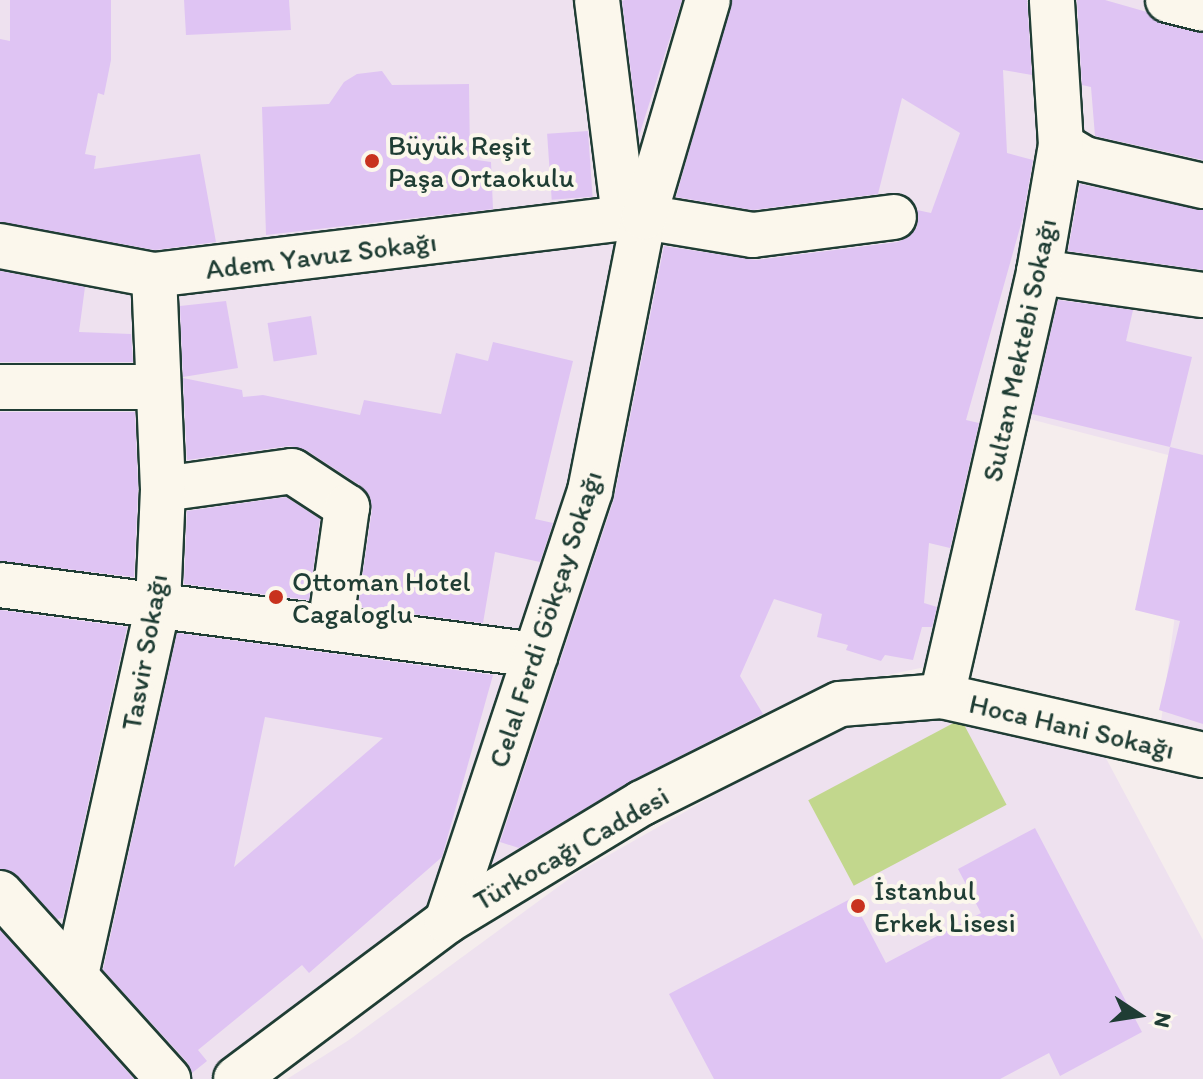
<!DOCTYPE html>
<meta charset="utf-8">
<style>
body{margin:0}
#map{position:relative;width:1203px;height:1079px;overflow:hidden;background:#f5eded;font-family:Itim,sans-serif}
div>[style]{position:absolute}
.built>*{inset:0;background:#eee1ef}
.green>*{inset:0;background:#c2d78d;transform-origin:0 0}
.building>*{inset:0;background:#dfc4f3;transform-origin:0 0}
.roads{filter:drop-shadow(2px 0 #1f3d34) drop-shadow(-2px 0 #1f3d34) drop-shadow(0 2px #1f3d34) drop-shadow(0 -2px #1f3d34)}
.minor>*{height:44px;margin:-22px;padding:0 22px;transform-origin:22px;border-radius:22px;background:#fbf7ec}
.dots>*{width:22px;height:22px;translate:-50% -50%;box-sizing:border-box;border:4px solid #fbf7ec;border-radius:50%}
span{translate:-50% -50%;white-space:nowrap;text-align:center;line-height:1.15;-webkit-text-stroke:8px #fbf7ec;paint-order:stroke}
.poi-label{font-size:28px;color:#1f3d34}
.left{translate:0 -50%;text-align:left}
.street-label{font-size:28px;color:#1f3d34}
.north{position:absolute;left:1099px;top:975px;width:80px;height:80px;-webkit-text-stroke:6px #fbf7ec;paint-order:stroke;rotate:102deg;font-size:22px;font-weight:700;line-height:32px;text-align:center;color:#1f3d34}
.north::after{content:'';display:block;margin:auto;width:28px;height:36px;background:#1f3d34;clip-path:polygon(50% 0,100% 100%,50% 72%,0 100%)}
</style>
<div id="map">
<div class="built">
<i style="clip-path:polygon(0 0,1203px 0,1203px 734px,1161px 722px,1195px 462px,983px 407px,930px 666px,840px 685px,220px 1079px,0 1079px)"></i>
<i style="clip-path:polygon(940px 708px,1100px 747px,1203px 940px,1203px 1079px,287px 1079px,349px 1040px,577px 873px,849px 719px)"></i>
</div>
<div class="green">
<i style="left:961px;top:719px;width:97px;height:173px;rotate:62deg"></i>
</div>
<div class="building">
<i style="clip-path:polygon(10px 0,111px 0,111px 60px,104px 95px,98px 93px,85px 154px,96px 156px,94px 169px,200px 154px,216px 242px,155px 250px,0 222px,0 39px,10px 41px)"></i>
<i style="clip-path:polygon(184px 0,289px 0,291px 30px,186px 35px)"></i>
<i style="clip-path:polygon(625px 0,682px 0,639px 136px,622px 1px)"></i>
<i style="clip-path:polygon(732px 0,1027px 0,1032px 75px,1003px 70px,1007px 153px,1033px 160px,1023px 217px,966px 420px,979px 423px,950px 548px,929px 543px,924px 603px,937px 607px,932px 627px,922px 627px,913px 660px,885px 655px,881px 661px,846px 650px,848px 645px,817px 637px,822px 614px,774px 599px,740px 676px,763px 714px,631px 781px,519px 848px,500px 842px,614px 499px,664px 246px,756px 260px,898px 242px,910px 236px,917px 227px,917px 210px,931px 213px,960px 133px,902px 98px,878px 194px,753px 210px,676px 197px)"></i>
<i style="clip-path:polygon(1077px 0,1105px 0,1147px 12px,1162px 24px,1203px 33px,1203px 160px,1095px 136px,1091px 87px,1082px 85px)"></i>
<i style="clip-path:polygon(382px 71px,392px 85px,469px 84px,470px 159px,491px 162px,493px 209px,266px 235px,262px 107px,329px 104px,344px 82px,357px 74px)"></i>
<i style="left:588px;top:131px;width:66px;height:41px;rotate:86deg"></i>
<i style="clip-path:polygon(1080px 184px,1203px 210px,1203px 270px,1068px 251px)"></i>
<i style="clip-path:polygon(0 271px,85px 287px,79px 332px,131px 334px,133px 362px,0 362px)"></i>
<i style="clip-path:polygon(1058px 300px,1133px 310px,1126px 341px,1192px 357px,1170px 447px,1032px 414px)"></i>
<i style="clip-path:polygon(226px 301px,238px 368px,183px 377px,180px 306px)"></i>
<i style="left:311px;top:316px;width:39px;height:44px;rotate:81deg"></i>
<i style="clip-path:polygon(493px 342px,573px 361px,535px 519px,553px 523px,540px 562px,495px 552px,483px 623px,358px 607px,372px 510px,370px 497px,361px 486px,306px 450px,289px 446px,187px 460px,183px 378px,242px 390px,243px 397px,263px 395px,360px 415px,364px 400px,441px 414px,456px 353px,488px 361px)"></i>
<i style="clip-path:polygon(0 412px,135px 412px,138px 489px,134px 577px,0 561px)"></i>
<i style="clip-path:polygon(1170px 447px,1203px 455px,1203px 724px,1159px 710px,1180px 621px,1135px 610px)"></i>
<i style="clip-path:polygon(286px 497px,320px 519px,309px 600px,184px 584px,187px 511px)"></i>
<i style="clip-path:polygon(0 610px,127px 627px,63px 918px,57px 919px,18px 876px,0 869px)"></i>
<i style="clip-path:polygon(evenodd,177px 633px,493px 675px,442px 857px,309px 973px,302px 965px,198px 1050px,207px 1061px,192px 1073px,187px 1062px,103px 970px,177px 633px,265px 717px,383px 738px,234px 867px,265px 717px)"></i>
<i style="clip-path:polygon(1035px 828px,1142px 1032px,1060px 1076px,1049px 1053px,1000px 1079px,714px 1079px,669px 994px,852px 898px,886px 963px,981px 913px,958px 869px)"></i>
<i style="clip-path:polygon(0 930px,134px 1079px,0 1079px)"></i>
</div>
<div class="roads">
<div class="minor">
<i style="left:597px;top:0;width:220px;rotate:82.9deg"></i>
<i style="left:1168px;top:0;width:36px;rotate:14deg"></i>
<i style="left:1061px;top:145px;width:27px;rotate:31deg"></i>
<i style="left:1084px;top:159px;width:122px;rotate:12.8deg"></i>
<i style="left:0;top:246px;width:157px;rotate:10.7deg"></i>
<i style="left:154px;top:275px;width:473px;rotate:-6.9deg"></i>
<i style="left:624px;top:218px;width:20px;rotate:-3deg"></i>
<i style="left:644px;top:217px;width:110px;rotate:9.4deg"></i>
<i style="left:753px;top:235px;width:142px;rotate:-7.3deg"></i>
<i style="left:1039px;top:272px;width:166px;rotate:8deg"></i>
<i style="left:0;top:387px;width:156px"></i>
<i style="left:163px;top:489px;width:130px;rotate:-7.9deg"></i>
<i style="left:292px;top:471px;width:66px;rotate:33.2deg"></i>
<i style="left:347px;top:507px;width:122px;rotate:98deg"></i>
<i style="left:0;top:585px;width:540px;rotate:7.45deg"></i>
<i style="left:942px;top:696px;width:435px;rotate:-77.1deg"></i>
<i style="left:1039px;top:272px;width:129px;rotate:-80.2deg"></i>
<i style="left:1061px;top:145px;width:145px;rotate:-93.6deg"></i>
<i style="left:0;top:893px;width:251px;rotate:47.9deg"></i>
<i style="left:447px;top:921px;width:453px;rotate:-71.6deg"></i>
<i style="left:590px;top:491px;width:279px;rotate:-78.9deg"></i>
<i style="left:644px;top:217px;width:226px;rotate:-73.6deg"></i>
<i style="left:76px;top:975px;width:380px;rotate:-77.5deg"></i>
<i style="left:158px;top:604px;width:115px;rotate:-87.5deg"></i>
<i style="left:163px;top:489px;width:214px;rotate:-92.4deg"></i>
<i style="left:236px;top:1079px;width:264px;rotate:-36.8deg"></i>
<i style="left:447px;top:921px;width:228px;rotate:-31.2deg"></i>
<i style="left:642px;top:803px;width:221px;rotate:-26.6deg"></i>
<i style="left:840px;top:704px;width:102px;rotate:-4.5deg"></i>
<i style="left:942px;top:696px;width:268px;rotate:12.7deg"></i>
</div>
</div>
<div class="dots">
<i style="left:372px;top:161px;background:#c8321e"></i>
<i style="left:276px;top:597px;background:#c8321e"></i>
<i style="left:858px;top:906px;background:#c8321e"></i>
</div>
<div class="poi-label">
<span class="left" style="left:388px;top:161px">Büyük Reşit<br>Paşa Ortaokulu</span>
<span class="left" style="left:292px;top:597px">Ottoman Hotel<br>Cagaloglu</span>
<span class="left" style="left:874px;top:906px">İstanbul<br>Erkek Lisesi</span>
</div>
<div class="street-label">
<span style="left:321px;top:255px;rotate:-7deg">Adem Yavuz Sokağı</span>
<span style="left:1019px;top:350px;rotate:-78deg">Sultan Mektebi Sokağı</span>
<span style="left:545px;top:619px;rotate:-72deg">Celal Ferdi Gökçay Sokağı</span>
<span style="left:144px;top:652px;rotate:-80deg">Tasvir Sokağı</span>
<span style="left:1072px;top:726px;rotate:13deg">Hoca Hani Sokağı</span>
<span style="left:571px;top:848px;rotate:-30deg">Türkocağı Caddesi</span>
</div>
<div class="north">N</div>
</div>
